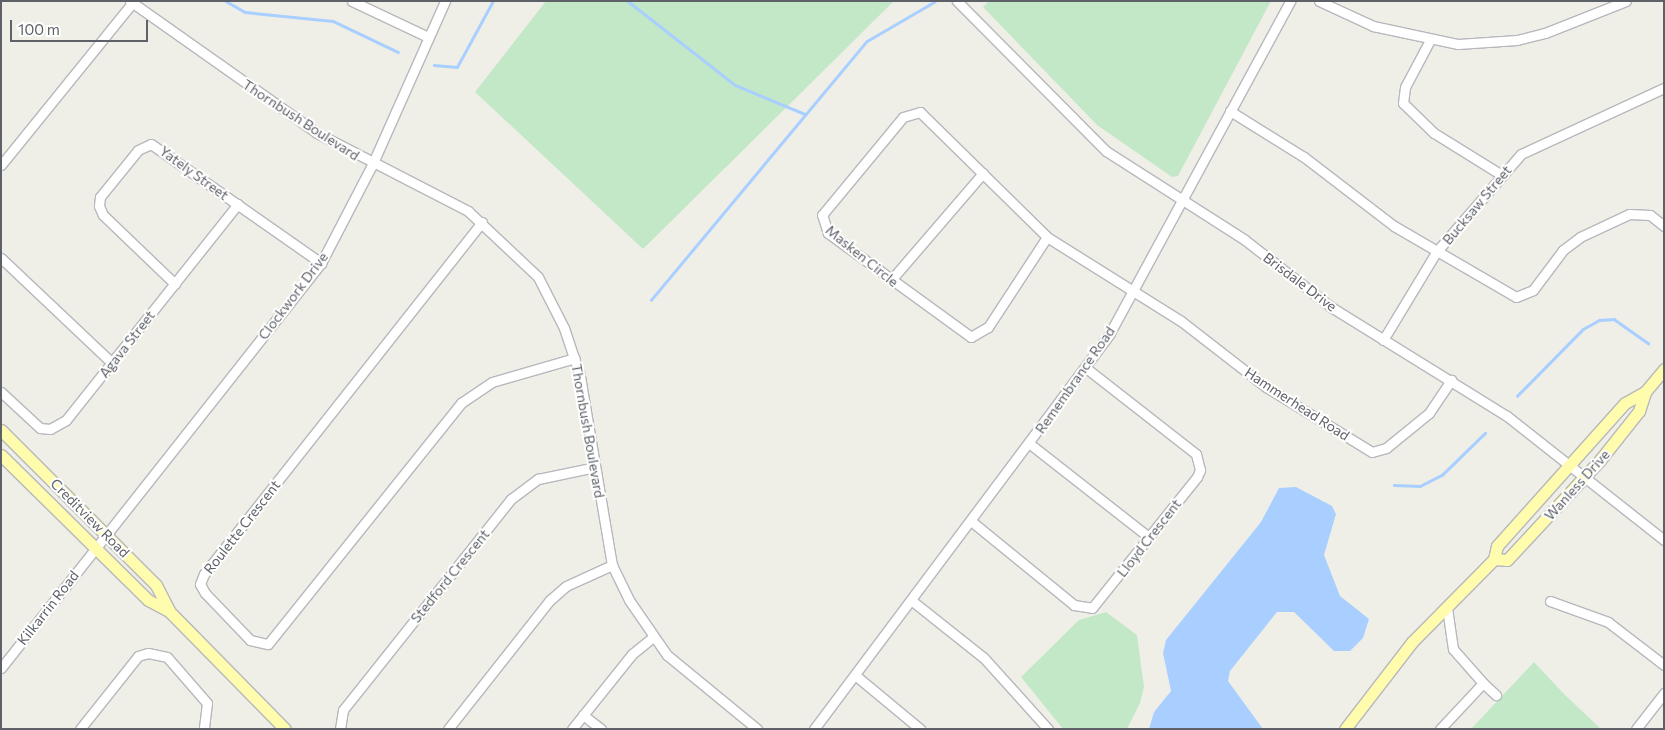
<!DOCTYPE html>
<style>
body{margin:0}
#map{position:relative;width:1665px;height:730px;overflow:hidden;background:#f0efe7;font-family:Commissioner,sans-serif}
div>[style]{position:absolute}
.green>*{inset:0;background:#c3e8c8}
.water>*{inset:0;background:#a8cfff}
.stream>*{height:2.5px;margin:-1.25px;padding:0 1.25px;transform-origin:1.25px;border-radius:1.25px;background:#a8cfff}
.roads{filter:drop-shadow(1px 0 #b7b8bd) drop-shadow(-1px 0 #b7b8bd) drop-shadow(0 1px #b7b8bd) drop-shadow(0 -1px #b7b8bd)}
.minor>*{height:9px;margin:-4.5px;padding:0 4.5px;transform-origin:4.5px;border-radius:4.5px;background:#fff}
.major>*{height:11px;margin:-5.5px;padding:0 5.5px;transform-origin:5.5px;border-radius:5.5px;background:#fffcad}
span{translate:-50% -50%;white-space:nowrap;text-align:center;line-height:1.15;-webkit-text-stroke:4px #fff;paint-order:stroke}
.street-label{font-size:14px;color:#5e6167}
.frame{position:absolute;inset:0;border:2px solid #5e6167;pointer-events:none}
.scale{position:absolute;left:10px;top:20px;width:138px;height:22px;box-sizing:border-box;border:2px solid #5e6167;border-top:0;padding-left:6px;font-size:15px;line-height:18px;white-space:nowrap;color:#5e6167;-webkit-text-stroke:4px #fff;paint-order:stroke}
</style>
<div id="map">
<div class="green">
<i style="clip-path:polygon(546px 1px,894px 1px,643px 249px,475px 92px)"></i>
<i style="clip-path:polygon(989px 1px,1271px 1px,1178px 176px,1172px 177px,1097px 125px,983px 7px)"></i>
<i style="clip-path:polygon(1106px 612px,1137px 635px,1144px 687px,1140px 703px,1127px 729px,1063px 729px,1021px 677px,1079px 620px)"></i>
<i style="clip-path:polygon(1534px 662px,1565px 695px,1601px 729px,1471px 729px)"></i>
</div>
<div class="water">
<i style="clip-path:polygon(1296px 487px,1332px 506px,1336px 514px,1324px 555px,1340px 596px,1369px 619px,1363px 638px,1350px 651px,1334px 651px,1294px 612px,1277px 612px,1230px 671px,1228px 681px,1263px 729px,1149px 729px,1154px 712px,1171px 691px,1163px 653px,1166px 640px,1261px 522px,1279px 488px)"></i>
</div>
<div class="stream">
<i style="left:226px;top:1px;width:22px;rotate:30deg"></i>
<i style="left:245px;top:12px;width:88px;rotate:5.8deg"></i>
<i style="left:333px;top:21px;width:72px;rotate:25.5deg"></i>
<i style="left:628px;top:1px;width:136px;rotate:38.1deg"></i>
<i style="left:735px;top:85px;width:76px;rotate:22.5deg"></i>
<i style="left:434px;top:65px;width:23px;rotate:5deg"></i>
<i style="left:457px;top:67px;width:75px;rotate:-61.4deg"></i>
<i style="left:651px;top:300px;width:337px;rotate:-50.2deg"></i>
<i style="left:867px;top:41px;width:78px;rotate:-30.2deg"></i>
<i style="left:1517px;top:396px;width:94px;rotate:-45.4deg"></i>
<i style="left:1583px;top:329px;width:18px;rotate:-29deg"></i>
<i style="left:1599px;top:320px;width:15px;rotate:-4deg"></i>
<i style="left:1614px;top:319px;width:42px;rotate:35.2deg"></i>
<i style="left:1394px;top:485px;width:26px;rotate:2deg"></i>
<i style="left:1420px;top:486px;width:25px;rotate:-27deg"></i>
<i style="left:1442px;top:475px;width:60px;rotate:-44.3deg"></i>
</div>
<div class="roads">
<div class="minor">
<i style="left:130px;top:1px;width:229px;rotate:35.2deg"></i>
<i style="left:317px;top:133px;width:170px;rotate:27.3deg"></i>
<i style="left:468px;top:211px;width:96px;rotate:43.3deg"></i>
<i style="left:538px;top:277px;width:57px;rotate:63deg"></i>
<i style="left:564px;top:328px;width:51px;rotate:71.6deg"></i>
<i style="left:580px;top:376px;width:192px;rotate:80.4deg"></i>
<i style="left:612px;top:565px;width:39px;rotate:64deg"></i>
<i style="left:629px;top:600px;width:67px;rotate:55.4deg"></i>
<i style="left:667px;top:655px;width:117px;rotate:39.4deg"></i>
<i style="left:352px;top:1px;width:84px;rotate:25.3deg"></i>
<i style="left:957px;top:1px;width:211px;rotate:45.2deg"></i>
<i style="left:1106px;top:151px;width:165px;rotate:32.6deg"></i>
<i style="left:1245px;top:240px;width:109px;rotate:37.9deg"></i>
<i style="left:1331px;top:307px;width:207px;rotate:31.8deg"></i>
<i style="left:1507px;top:416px;width:200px;rotate:38.3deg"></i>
<i style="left:1319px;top:1px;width:60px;rotate:24.8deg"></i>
<i style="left:1373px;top:26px;width:87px;rotate:12deg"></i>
<i style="left:1458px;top:44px;width:59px;rotate:-3.9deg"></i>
<i style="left:1517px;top:40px;width:29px;rotate:-14deg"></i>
<i style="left:1545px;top:33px;width:87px;rotate:-21.6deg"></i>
<i style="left:1430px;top:40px;width:53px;rotate:118deg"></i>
<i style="left:1405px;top:87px;width:16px;rotate:97deg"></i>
<i style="left:1403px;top:103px;width:43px;rotate:44.1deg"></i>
<i style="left:1434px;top:133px;width:78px;rotate:31.8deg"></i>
<i style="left:1230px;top:111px;width:87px;rotate:31.9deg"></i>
<i style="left:1304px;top:157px;width:113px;rotate:37.5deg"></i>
<i style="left:1394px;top:226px;width:141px;rotate:30.2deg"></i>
<i style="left:1516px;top:297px;width:18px;rotate:-22deg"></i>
<i style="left:1533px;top:290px;width:50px;rotate:-53.1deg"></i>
<i style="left:1563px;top:250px;width:21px;rotate:-37deg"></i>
<i style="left:1580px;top:237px;width:54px;rotate:-25.1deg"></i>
<i style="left:1629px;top:214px;width:21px;rotate:3deg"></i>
<i style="left:1650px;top:215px;width:18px;rotate:38deg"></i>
<i style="left:1px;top:165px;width:208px;rotate:-51deg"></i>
<i style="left:482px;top:222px;width:449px;rotate:128.3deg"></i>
<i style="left:204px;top:574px;width:11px;rotate:112deg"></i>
<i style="left:200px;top:584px;width:10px;rotate:61deg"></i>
<i style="left:205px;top:593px;width:65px;rotate:46.2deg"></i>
<i style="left:250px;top:640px;width:18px;rotate:13deg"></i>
<i style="left:268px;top:644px;width:309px;rotate:-51.3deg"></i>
<i style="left:461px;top:403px;width:37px;rotate:-34deg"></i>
<i style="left:492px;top:382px;width:86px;rotate:-16.1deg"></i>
<i style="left:1047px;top:237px;width:108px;rotate:123.2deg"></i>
<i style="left:988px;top:327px;width:20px;rotate:150deg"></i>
<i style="left:971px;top:337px;width:177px;rotate:-144deg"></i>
<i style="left:828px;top:233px;width:19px;rotate:-108deg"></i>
<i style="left:822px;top:215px;width:127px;rotate:-50.4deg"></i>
<i style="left:903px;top:117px;width:18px;rotate:-16deg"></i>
<i style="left:920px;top:112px;width:178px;rotate:44.5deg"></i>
<i style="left:1047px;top:237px;width:158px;rotate:32.1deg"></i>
<i style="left:1181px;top:321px;width:108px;rotate:37.8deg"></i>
<i style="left:1266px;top:387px;width:124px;rotate:31.5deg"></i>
<i style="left:1372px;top:452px;width:15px;rotate:-16deg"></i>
<i style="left:1386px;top:448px;width:55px;rotate:-39.1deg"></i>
<i style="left:1429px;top:413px;width:40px;rotate:-56deg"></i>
<i style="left:1px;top:258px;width:153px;rotate:43.4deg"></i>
<i style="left:891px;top:280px;width:141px;rotate:-49.3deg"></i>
<i style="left:175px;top:284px;width:100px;rotate:-136.2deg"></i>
<i style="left:103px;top:215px;width:10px;rotate:-114deg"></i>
<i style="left:99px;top:206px;width:9px;rotate:-84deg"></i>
<i style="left:100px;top:197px;width:60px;rotate:-51deg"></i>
<i style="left:138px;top:150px;width:14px;rotate:-25deg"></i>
<i style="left:151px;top:144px;width:208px;rotate:35deg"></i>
<i style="left:1383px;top:340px;width:104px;rotate:-58.8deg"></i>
<i style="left:1437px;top:251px;width:128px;rotate:-49.1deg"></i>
<i style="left:1521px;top:154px;width:157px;rotate:-24.8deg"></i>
<i style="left:1px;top:392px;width:53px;rotate:42.7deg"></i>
<i style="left:40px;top:428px;width:10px;rotate:6deg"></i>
<i style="left:50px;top:429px;width:18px;rotate:-29deg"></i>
<i style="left:66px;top:420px;width:276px;rotate:-51.5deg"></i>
<i style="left:1030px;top:444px;width:152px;rotate:38.1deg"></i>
<i style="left:971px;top:521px;width:133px;rotate:39.2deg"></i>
<i style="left:1074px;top:605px;width:18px;rotate:9deg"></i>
<i style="left:1092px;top:608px;width:168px;rotate:-51.3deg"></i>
<i style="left:1197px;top:477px;width:8px;rotate:-67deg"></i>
<i style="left:1200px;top:470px;width:16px;rotate:-104deg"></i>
<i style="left:1196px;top:454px;width:140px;rotate:-142deg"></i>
<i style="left:911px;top:600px;width:93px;rotate:38.5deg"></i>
<i style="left:984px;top:658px;width:96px;rotate:48deg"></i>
<i style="left:1550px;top:601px;width:62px;rotate:19.9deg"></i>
<i style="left:1608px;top:622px;width:71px;rotate:37.5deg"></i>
<i style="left:1px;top:668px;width:516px;rotate:-51.69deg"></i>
<i style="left:321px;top:263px;width:110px;rotate:-62.5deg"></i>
<i style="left:372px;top:165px;width:180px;rotate:-66deg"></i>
<i style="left:855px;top:675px;width:85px;rotate:39.7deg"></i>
<i style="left:1483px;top:683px;width:18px;rotate:43deg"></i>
<i style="left:583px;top:715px;width:23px;rotate:38deg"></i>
<i style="left:80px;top:729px;width:93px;rotate:-51.5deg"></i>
<i style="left:138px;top:656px;width:10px;rotate:-17deg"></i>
<i style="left:148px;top:653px;width:19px;rotate:12deg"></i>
<i style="left:167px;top:657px;width:61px;rotate:49deg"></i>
<i style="left:207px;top:703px;width:26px;rotate:97deg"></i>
<i style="left:340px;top:729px;width:19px;rotate:-81deg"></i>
<i style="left:343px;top:710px;width:270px;rotate:-51.5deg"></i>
<i style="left:511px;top:499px;width:34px;rotate:-37deg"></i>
<i style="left:538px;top:479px;width:58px;rotate:-11.9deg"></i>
<i style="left:448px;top:729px;width:164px;rotate:-51.7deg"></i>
<i style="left:550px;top:600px;width:21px;rotate:-41deg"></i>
<i style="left:566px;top:586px;width:51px;rotate:-24.5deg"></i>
<i style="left:572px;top:729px;width:96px;rotate:-51.3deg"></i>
<i style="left:632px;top:654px;width:26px;rotate:-39deg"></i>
<i style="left:814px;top:729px;width:494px;rotate:-53.2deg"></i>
<i style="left:1110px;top:333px;width:378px;rotate:-61.5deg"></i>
<i style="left:1440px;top:729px;width:63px;rotate:-46.9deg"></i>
<i style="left:1483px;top:683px;width:45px;rotate:-131.4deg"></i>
<i style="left:1453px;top:649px;width:41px;rotate:-98.3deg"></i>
<i style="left:1636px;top:729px;width:46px;rotate:-52.1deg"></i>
</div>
<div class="major">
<i style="left:1px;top:430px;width:219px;rotate:45deg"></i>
<i style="left:156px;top:585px;width:29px;rotate:63deg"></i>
<i style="left:1px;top:455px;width:206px;rotate:44.6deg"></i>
<i style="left:148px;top:600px;width:24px;rotate:28deg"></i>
<i style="left:169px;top:611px;width:165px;rotate:45.5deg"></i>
<i style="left:1494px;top:559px;width:13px;rotate:4deg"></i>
<i style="left:1507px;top:560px;width:137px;rotate:-47.1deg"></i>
<i style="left:1600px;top:460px;width:63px;rotate:-51.5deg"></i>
<i style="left:1639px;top:411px;width:20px;rotate:-72deg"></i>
<i style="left:1645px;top:392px;width:30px;rotate:-50deg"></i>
<i style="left:1345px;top:729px;width:110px;rotate:-52.4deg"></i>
<i style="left:1412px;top:642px;width:117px;rotate:-45.3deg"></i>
<i style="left:1494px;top:559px;width:13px;rotate:-77deg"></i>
<i style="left:1497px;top:546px;width:192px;rotate:-48.2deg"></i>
<i style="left:1625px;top:403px;width:23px;rotate:-29deg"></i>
</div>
</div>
<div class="street-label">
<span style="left:301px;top:120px;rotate:33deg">Thornbush Boulevard</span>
<span style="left:194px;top:173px;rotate:36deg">Yately Street</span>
<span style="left:1477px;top:205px;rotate:-50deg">Bucksaw Street</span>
<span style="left:862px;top:256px;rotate:39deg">Masken Circle</span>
<span style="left:1300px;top:282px;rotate:37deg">Brisdale Drive</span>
<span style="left:293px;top:296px;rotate:-53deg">Clockwork Drive</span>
<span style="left:127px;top:344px;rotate:-52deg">Agava Street</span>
<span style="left:1075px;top:380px;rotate:-55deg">Remembrance Road</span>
<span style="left:1297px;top:404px;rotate:33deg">Hammerhead Road</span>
<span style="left:588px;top:431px;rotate:80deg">Thornbush Boulevard</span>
<span style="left:1577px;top:485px;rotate:-48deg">Wanless Drive</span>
<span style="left:90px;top:518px;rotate:45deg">Creditview Road</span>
<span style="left:242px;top:527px;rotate:-52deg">Roulette Crescent</span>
<span style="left:1149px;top:538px;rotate:-52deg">Lloyd Crescent</span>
<span style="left:450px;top:576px;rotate:-51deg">Stedford Crescent</span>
<span style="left:48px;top:608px;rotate:-52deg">Kilkarrin Road</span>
</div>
<div class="frame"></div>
<div class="scale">100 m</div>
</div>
